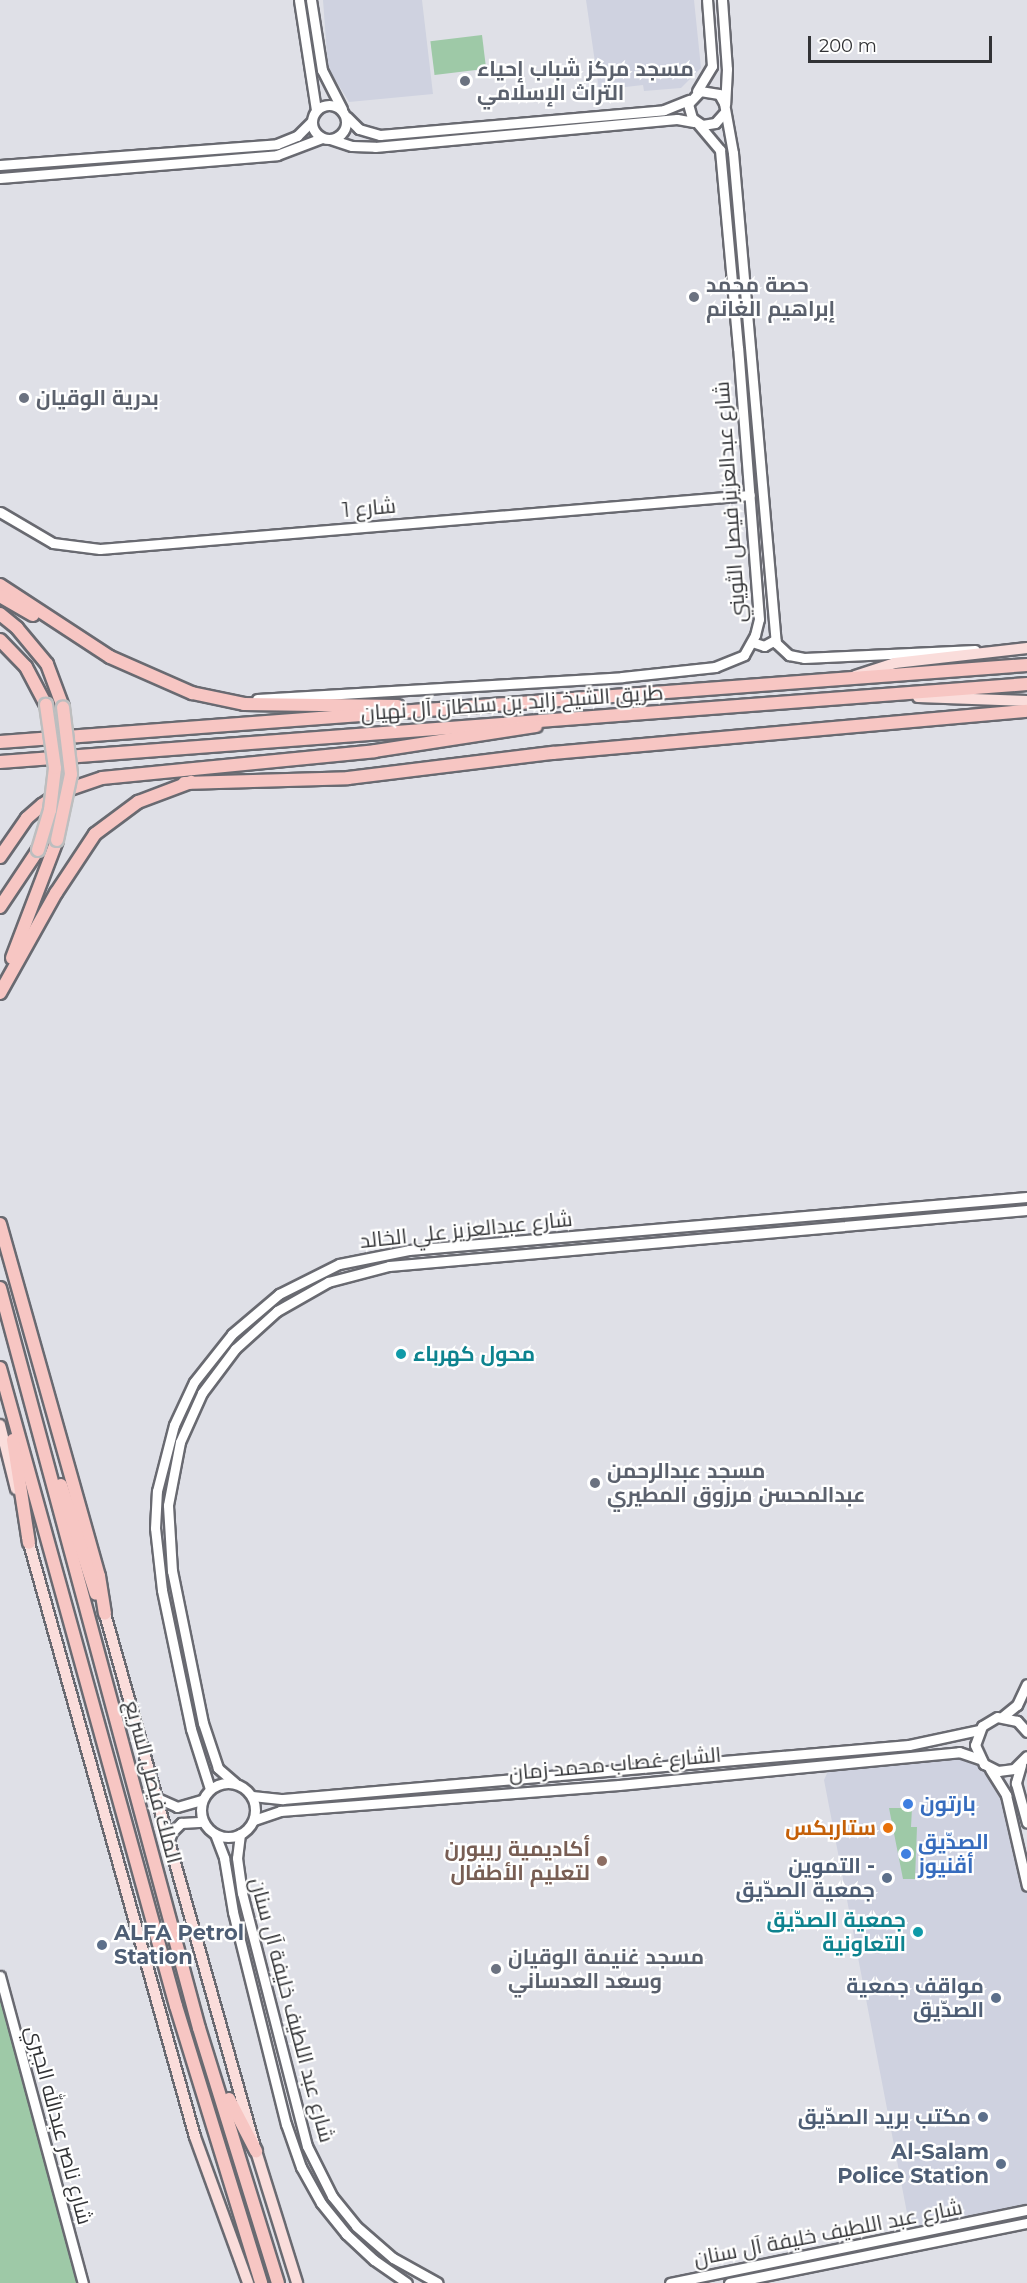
<!DOCTYPE html>
<meta charset="utf-8">
<style>
body{margin:0}
#map{position:relative;width:1027px;height:2283px;overflow:hidden;background:#dfe0e7;font-family:Montserrat,Cairo,sans-serif}
div>[style]{position:absolute}
.built>*{inset:0;background:#cfd2e0}
.green>*{inset:0;background:#9ec9a7;transform-origin:0 0}
.roads{filter:drop-shadow(2px 0 #696a71) drop-shadow(-2px 0 #696a71) drop-shadow(0 2px #696a71) drop-shadow(0 -2px #696a71)}
.secondary>*{height:9px;margin:-4.5px;padding:0 4.5px;transform-origin:4.5px;border-radius:4.5px;background:#fff}
.secondary>.ring{margin:-4.5px;padding:0;box-sizing:content-box;background:none;border:9px solid #fff;border-radius:50%}
.primary>*{height:10px;margin:-5px;padding:0 5px;transform-origin:5px;border-radius:5px;background:#fadddb}
.highway>*{height:12px;margin:-6px;padding:0 6px;transform-origin:6px;border-radius:6px;background:#f7c6c3}
.bridges{filter:drop-shadow(2px 0 #bdbebf) drop-shadow(-2px 0 #bdbebf) drop-shadow(0 2px #bdbebf) drop-shadow(0 -2px #bdbebf)}
.highway-bridge>*{height:12px;margin:-6px;padding:0 6px;transform-origin:6px;border-radius:6px;background:#f7c6c3}
.dots>*{width:16px;height:16px;translate:-50% -50%;box-sizing:border-box;border:3px solid #fff;border-radius:50%}
span{translate:-50% -50%;white-space:nowrap;text-align:center;line-height:1.15;-webkit-text-stroke:4.5px #fff;paint-order:stroke}
.worship-label{font-size:21px;color:#5b616d;font-weight:700}
.left{translate:0 -50%;text-align:left}
.street-label{font-size:21px;color:#323336}
.culture-label{font-size:21px;color:#0d838f;font-weight:700}
.right{translate:-100% -50%;text-align:right}
.shop-label{font-size:21px;color:#366cbe;font-weight:700}
.food-label{font-size:21px;color:#c56008;font-weight:700}
.education-label{font-size:21px;color:#785e54;font-weight:700}
.service-label{font-size:21px;color:#4e5e75;font-weight:700}
.scale{position:absolute;left:808px;top:36px;width:184px;height:27px;box-sizing:border-box;border:3px solid #323336;border-top:0;padding-left:8px;font-size:18px;line-height:21px;white-space:nowrap;color:#323336;-webkit-text-stroke:4px #fff;paint-order:stroke}
</style>
<div id="map">
<div class="built">
<i style="clip-path:polygon(323px 0,422px 0,433px 94px,349px 102px,328px 68px)"></i>
<i style="clip-path:polygon(586px 0,694px 0,701px 68px,681px 88px,644px 91px,643px 85px,599px 90px)"></i>
<i style="clip-path:polygon(962px 1755px,980px 1763px,996px 1781px,1011px 1817px,1027px 1886px,1027px 2219px,910px 2244px,915px 2226px,907px 2213px,824px 1780px,828px 1771px)"></i>
</div>
<div class="green">
<i style="left:482px;top:35px;width:34px;height:52px;rotate:83deg"></i>
<i style="clip-path:polygon(889px 1808px,912px 1808px,911px 1827px,917px 1827px,915px 1879px,903px 1879px)"></i>
<i style="clip-path:polygon(0 1976px,83px 2283px,0 2283px)"></i>
</div>
<div class="roads">
<div class="secondary">
<i style="left:299px;top:0;width:111px;rotate:81.2deg"></i>
<i style="left:311px;top:0;width:71px;rotate:81.1deg"></i>
<i style="left:322px;top:70px;width:44px;rotate:62.9deg"></i>
<i style="left:722px;top:0;width:69px;rotate:85.9deg"></i>
<i style="left:727px;top:69px;width:35px;rotate:93deg"></i>
<i style="left:697px;top:91px;width:29px;rotate:-59deg"></i>
<i style="left:712px;top:66px;width:66px;rotate:-94.3deg"></i>
<i class="ring" style="left:312px;top:105px;width:25px;height:25px"></i>
<i style="left:724px;top:113px;width:13px;rotate:132deg"></i>
<i style="left:715px;top:123px;width:13px;rotate:171deg"></i>
<i style="left:702px;top:125px;width:12px;rotate:-145deg"></i>
<i style="left:692px;top:118px;width:15px;rotate:-106deg"></i>
<i style="left:688px;top:104px;width:18px;rotate:-47deg"></i>
<i style="left:700px;top:91px;width:19px;rotate:9deg"></i>
<i style="left:719px;top:94px;width:10px;rotate:61deg"></i>
<i style="left:724px;top:103px;width:51px;rotate:79.8deg"></i>
<i style="left:733px;top:153px;width:492px;rotate:85deg"></i>
<i style="left:776px;top:643px;width:18px;rotate:43deg"></i>
<i style="left:789px;top:655px;width:15px;rotate:11deg"></i>
<i style="left:804px;top:658px;width:171px;rotate:-2.7deg"></i>
<i style="left:347px;top:117px;width:17px;rotate:45deg"></i>
<i style="left:359px;top:129px;width:22px;rotate:16deg"></i>
<i style="left:380px;top:135px;width:285px;rotate:-5deg"></i>
<i style="left:664px;top:110px;width:27px;rotate:-22deg"></i>
<i style="left:330px;top:139px;width:23px;rotate:18deg"></i>
<i style="left:352px;top:146px;width:23px;rotate:2deg"></i>
<i style="left:375px;top:147px;width:303px;rotate:-5.3deg"></i>
<i style="left:677px;top:119px;width:17px;rotate:10deg"></i>
<i style="left:0;top:165px;width:278px;rotate:-4.3deg"></i>
<i style="left:277px;top:144px;width:22px;rotate:-22deg"></i>
<i style="left:297px;top:136px;width:21px;rotate:-45deg"></i>
<i style="left:0;top:178px;width:278px;rotate:-4.7deg"></i>
<i style="left:277px;top:155px;width:48px;rotate:-20.7deg"></i>
<i style="left:0;top:512px;width:61px;rotate:30.3deg"></i>
<i style="left:53px;top:543px;width:47px;rotate:7.3deg"></i>
<i style="left:100px;top:549px;width:652px;rotate:-4.75deg"></i>
<i style="left:752px;top:642px;width:13px;rotate:18deg"></i>
<i style="left:764px;top:646px;width:13px;rotate:-29deg"></i>
<i style="left:257px;top:699px;width:366px;rotate:-3.4deg"></i>
<i style="left:622px;top:677px;width:94px;rotate:-6.1deg"></i>
<i style="left:715px;top:667px;width:31px;rotate:-22deg"></i>
<i style="left:744px;top:655px;width:23px;rotate:-61deg"></i>
<i style="left:755px;top:635px;width:16px;rotate:-76deg"></i>
<i style="left:759px;top:619px;width:272px;rotate:-94.4deg"></i>
<i style="left:738px;top:348px;width:199px;rotate:-95.2deg"></i>
<i style="left:720px;top:150px;width:34px;rotate:-130deg"></i>
<i style="left:1002px;top:1717px;width:19px;rotate:-39deg"></i>
<i style="left:1017px;top:1705px;width:23px;rotate:-65deg"></i>
<i style="left:1027px;top:1732px;width:15px;rotate:-132deg"></i>
<i style="left:1017px;top:1721px;width:20px;rotate:-169deg"></i>
<i style="left:997px;top:1717px;width:17px;rotate:149deg"></i>
<i style="left:982px;top:1726px;width:20px;rotate:110deg"></i>
<i style="left:975px;top:1745px;width:21px;rotate:65deg"></i>
<i style="left:984px;top:1764px;width:16px;rotate:27deg"></i>
<i style="left:998px;top:1771px;width:16px;rotate:-7deg"></i>
<i style="left:1014px;top:1769px;width:18px;rotate:-45deg"></i>
<i style="left:1021px;top:1765px;width:19px;rotate:106deg"></i>
<i style="left:1016px;top:1783px;width:41px;rotate:74.6deg"></i>
<i style="left:990px;top:1769px;width:31px;rotate:58deg"></i>
<i style="left:1006px;top:1795px;width:93px;rotate:77deg"></i>
<i class="ring" style="left:201px;top:1783px;width:45px;height:45px"></i>
<i style="left:235px;top:1783px;width:23px;rotate:-139deg"></i>
<i style="left:218px;top:1768px;width:47px;rotate:-108.4deg"></i>
<i style="left:203px;top:1723px;width:155px;rotate:-101.5deg"></i>
<i style="left:172px;top:1571px;width:66px;rotate:-93.5deg"></i>
<i style="left:168px;top:1505px;width:64px;rotate:-79.2deg"></i>
<i style="left:180px;top:1442px;width:54px;rotate:-65.8deg"></i>
<i style="left:202px;top:1393px;width:55px;rotate:-53.1deg"></i>
<i style="left:235px;top:1349px;width:57px;rotate:-42.1deg"></i>
<i style="left:277px;top:1311px;width:59px;rotate:-29.6deg"></i>
<i style="left:328px;top:1282px;width:63px;rotate:-14.7deg"></i>
<i style="left:389px;top:1266px;width:640px;rotate:-5.02deg"></i>
<i style="left:210px;top:1789px;width:63px;rotate:-107.6deg"></i>
<i style="left:191px;top:1729px;width:142px;rotate:-101.8deg"></i>
<i style="left:162px;top:1590px;width:62px;rotate:-96.4deg"></i>
<i style="left:155px;top:1528px;width:37px;rotate:-87deg"></i>
<i style="left:157px;top:1491px;width:68px;rotate:-75.6deg"></i>
<i style="left:174px;top:1425px;width:47px;rotate:-65.1deg"></i>
<i style="left:194px;top:1382px;width:61px;rotate:-51.6deg"></i>
<i style="left:232px;top:1334px;width:62px;rotate:-40.4deg"></i>
<i style="left:279px;top:1294px;width:67px;rotate:-26.6deg"></i>
<i style="left:339px;top:1264px;width:71px;rotate:-11.3deg"></i>
<i style="left:409px;top:1250px;width:620px;rotate:-4.9deg"></i>
<i style="left:252px;top:1796px;width:31px;rotate:6deg"></i>
<i style="left:283px;top:1799px;width:628px;rotate:-4.93deg"></i>
<i style="left:909px;top:1745px;width:72px;rotate:-12.1deg"></i>
<i style="left:155px;top:1797px;width:24px;rotate:24deg"></i>
<i style="left:177px;top:1807px;width:26px;rotate:-16deg"></i>
<i style="left:254px;top:1820px;width:28px;rotate:-19deg"></i>
<i style="left:280px;top:1811px;width:340px;rotate:-4.4deg"></i>
<i style="left:619px;top:1785px;width:342px;rotate:-5.5deg"></i>
<i style="left:959px;top:1752px;width:21px;rotate:19deg"></i>
<i style="left:215px;top:1834px;width:26px;rotate:69deg"></i>
<i style="left:224px;top:1858px;width:55px;rotate:80.5deg"></i>
<i style="left:233px;top:1912px;width:219px;rotate:76deg"></i>
<i style="left:286px;top:2124px;width:46px;rotate:70.8deg"></i>
<i style="left:301px;top:2167px;width:41px;rotate:60.9deg"></i>
<i style="left:321px;top:2203px;width:40px;rotate:51deg"></i>
<i style="left:346px;top:2234px;width:38px;rotate:43deg"></i>
<i style="left:374px;top:2260px;width:40px;rotate:34.9deg"></i>
<i style="left:240px;top:1834px;width:24px;rotate:97deg"></i>
<i style="left:237px;top:1858px;width:35px;rotate:82deg"></i>
<i style="left:242px;top:1893px;width:261px;rotate:75.6deg"></i>
<i style="left:307px;top:2146px;width:56px;rotate:63.4deg"></i>
<i style="left:332px;top:2196px;width:38px;rotate:51deg"></i>
<i style="left:356px;top:2226px;width:49px;rotate:40.9deg"></i>
<i style="left:393px;top:2258px;width:51px;rotate:29.1deg"></i>
<i style="left:168px;top:1843px;width:12px;rotate:-70deg"></i>
<i style="left:172px;top:1832px;width:13px;rotate:-45deg"></i>
<i style="left:181px;top:1823px;width:22px;rotate:-3deg"></i>
<i style="left:0;top:1976px;width:318px;rotate:74.9deg"></i>
<i style="left:670px;top:2283px;width:364px;rotate:-11.6deg"></i>
<i style="left:729px;top:2283px;width:304px;rotate:-11.4deg"></i>
</div>
<div class="primary">
<i style="left:855px;top:676px;width:42px;rotate:-18deg"></i>
<i style="left:895px;top:663px;width:133px;rotate:-6.5deg"></i>
<i style="left:918px;top:697px;width:109px;rotate:2.1deg"></i>
<i style="left:0;top:1425px;width:66px;rotate:76deg"></i>
<i style="left:27px;top:1536px;width:624px;rotate:74.38deg"></i>
<i style="left:195px;top:2137px;width:155px;rotate:70deg"></i>
<i style="left:105px;top:1614px;width:558px;rotate:74.29deg"></i>
<i style="left:256px;top:2151px;width:138px;rotate:72.7deg"></i>
</div>
<div class="highway">
<i style="left:0;top:585px;width:131px;rotate:33.2deg"></i>
<i style="left:110px;top:657px;width:90px;rotate:23.7deg"></i>
<i style="left:192px;top:693px;width:53px;rotate:11.9deg"></i>
<i style="left:244px;top:704px;width:154px;rotate:0.7deg"></i>
<i style="left:0;top:596px;width:38px;rotate:30deg"></i>
<i style="left:0;top:614px;width:22px;rotate:39deg"></i>
<i style="left:17px;top:628px;width:47px;rotate:50.2deg"></i>
<i style="left:47px;top:664px;width:46px;rotate:69.6deg"></i>
<i style="left:0;top:640px;width:37px;rotate:46deg"></i>
<i style="left:26px;top:667px;width:43px;rotate:62.2deg"></i>
<i style="left:0;top:742px;width:1030px;rotate:-4.29deg"></i>
<i style="left:0;top:762px;width:1030px;rotate:-4.34deg"></i>
<i style="left:184px;top:783px;width:164px;rotate:-1.7deg"></i>
<i style="left:348px;top:778px;width:207px;rotate:-7deg"></i>
<i style="left:553px;top:753px;width:476px;rotate:-5.1deg"></i>
<i style="left:0;top:857px;width:47px;rotate:-55.3deg"></i>
<i style="left:27px;top:818px;width:20px;rotate:-41deg"></i>
<i style="left:42px;top:805px;width:23px;rotate:-34deg"></i>
<i style="left:61px;top:792px;width:43px;rotate:-18.9deg"></i>
<i style="left:102px;top:778px;width:274px;rotate:-5.6deg"></i>
<i style="left:375px;top:751px;width:163px;rotate:-8.8deg"></i>
<i style="left:0;top:907px;width:69px;rotate:-56.3deg"></i>
<i style="left:12px;top:958px;width:126px;rotate:-69.1deg"></i>
<i style="left:0;top:993px;width:115px;rotate:-60.8deg"></i>
<i style="left:56px;top:893px;width:71px;rotate:-56.5deg"></i>
<i style="left:95px;top:834px;width:54px;rotate:-36.7deg"></i>
<i style="left:138px;top:802px;width:57px;rotate:-20.7deg"></i>
<i style="left:0;top:1224px;width:366px;rotate:74.3deg"></i>
<i style="left:99px;top:1576px;width:38px;rotate:81deg"></i>
<i style="left:0;top:1288px;width:766px;rotate:74.95deg"></i>
<i style="left:199px;top:2028px;width:267px;rotate:72.8deg"></i>
<i style="left:0;top:1368px;width:662px;rotate:74.58deg"></i>
<i style="left:176px;top:2006px;width:290px;rotate:72.9deg"></i>
<i style="left:13px;top:1440px;width:104px;rotate:81.2deg"></i>
<i style="left:61px;top:1485px;width:114px;rotate:72.2deg"></i>
<i style="left:229px;top:2099px;width:59px;rotate:62.6deg"></i>
</div>
</div>
<div class="bridges">
<div class="highway-bridge">
<i style="left:57px;top:840px;width:67px;rotate:-78deg"></i>
<i style="left:71px;top:774px;width:67px;rotate:-96.8deg"></i>
<i style="left:38px;top:850px;width:42px;rotate:-73.3deg"></i>
<i style="left:50px;top:810px;width:42px;rotate:-83.2deg"></i>
<i style="left:55px;top:768px;width:64px;rotate:-98.1deg"></i>
</div>
</div>
<div class="dots">
<i style="left:465px;top:81px;background:#6b7280"></i>
<i style="left:694px;top:297px;background:#6b7280"></i>
<i style="left:24px;top:398px;background:#6b7280"></i>
<i style="left:401px;top:1354px;background:#0f9aa8"></i>
<i style="left:595px;top:1483px;background:#6b7280"></i>
<i style="left:908px;top:1804px;background:#3f7fe0"></i>
<i style="left:888px;top:1828px;background:#e8710a"></i>
<i style="left:906px;top:1854px;background:#3f7fe0"></i>
<i style="left:602px;top:1861px;background:#8d6e63"></i>
<i style="left:887px;top:1878px;background:#5c6f8a"></i>
<i style="left:918px;top:1932px;background:#0f9aa8"></i>
<i style="left:102px;top:1945px;background:#5c6f8a"></i>
<i style="left:496px;top:1969px;background:#6b7280"></i>
<i style="left:996px;top:1998px;background:#5c6f8a"></i>
<i style="left:983px;top:2117px;background:#5c6f8a"></i>
<i style="left:1001px;top:2164px;background:#5c6f8a"></i>
</div>
<div class="worship-label">
<span class="left" style="left:477px;top:81px">مسجد مركز شباب إحياء<br>التراث الإسلامي</span>
<span class="left" style="left:706px;top:297px">حصة محمد<br>إبراهيم الغانم</span>
<span class="left" style="left:36px;top:398px">بدرية الوقيان</span>
<span class="left" style="left:607px;top:1483px">مسجد عبدالرحمن<br>عبدالمحسن مرزوق المطيري</span>
<span class="left" style="left:508px;top:1969px">مسجد غنيمة الوقيان<br>وسعد العدساني</span>
</div>
<div class="street-label">
<span style="left:730px;top:502px;rotate:-94deg">شارع عبدالعزيز فيصل الثويني</span>
<span style="left:369px;top:508px;rotate:-5deg">شارع 1</span>
<span style="left:512px;top:703px;rotate:-4deg">طريق الشيخ زايد بن سلطان آل نهيان</span>
<span style="left:466px;top:1230px;rotate:-6deg">شارع عبدالعزيز علي الخالد</span>
<span style="left:615px;top:1764px;rotate:-5deg">الشارع غصاب محمد زمان</span>
<span style="left:153px;top:1782px;rotate:75deg">الملك فيصل السريع</span>
<span style="left:292px;top:2010px;rotate:75deg">شارع عبد اللطيف خليفة آل سنان</span>
<span style="left:59px;top:2125px;rotate:75deg">شارع ناصر عبدالله الجبري</span>
<span style="left:828px;top:2233px;rotate:-11deg">شارع عبد اللطيف خليفة آل سنان</span>
</div>
<div class="culture-label">
<span class="left" style="left:413px;top:1354px">محول كهرباء</span>
<span class="right" style="left:906px;top:1932px">جمعية الصدّيق<br>التعاونية</span>
</div>
<div class="shop-label">
<span class="left" style="left:920px;top:1804px">بارتون</span>
<span class="left" style="left:918px;top:1854px">الصدّيق<br>أڤنيوز</span>
</div>
<div class="food-label">
<span class="right" style="left:876px;top:1828px">ستاربكس</span>
</div>
<div class="education-label">
<span class="right" style="left:590px;top:1861px">أكاديمية ريبورن<br>لتعليم الأطفال</span>
</div>
<div class="service-label">
<span class="right" style="left:875px;top:1878px">التموين -<br>جمعية الصدّيق</span>
<span class="left" style="left:114px;top:1945px">ALFA Petrol<br>Station</span>
<span class="right" style="left:984px;top:1998px">مواقف جمعية<br>الصدّيق</span>
<span class="right" style="left:971px;top:2117px">مكتب بريد الصدّيق</span>
<span class="right" style="left:989px;top:2164px">Al-Salam<br>Police Station</span>
</div>
<div class="scale">200 m</div>
</div>
